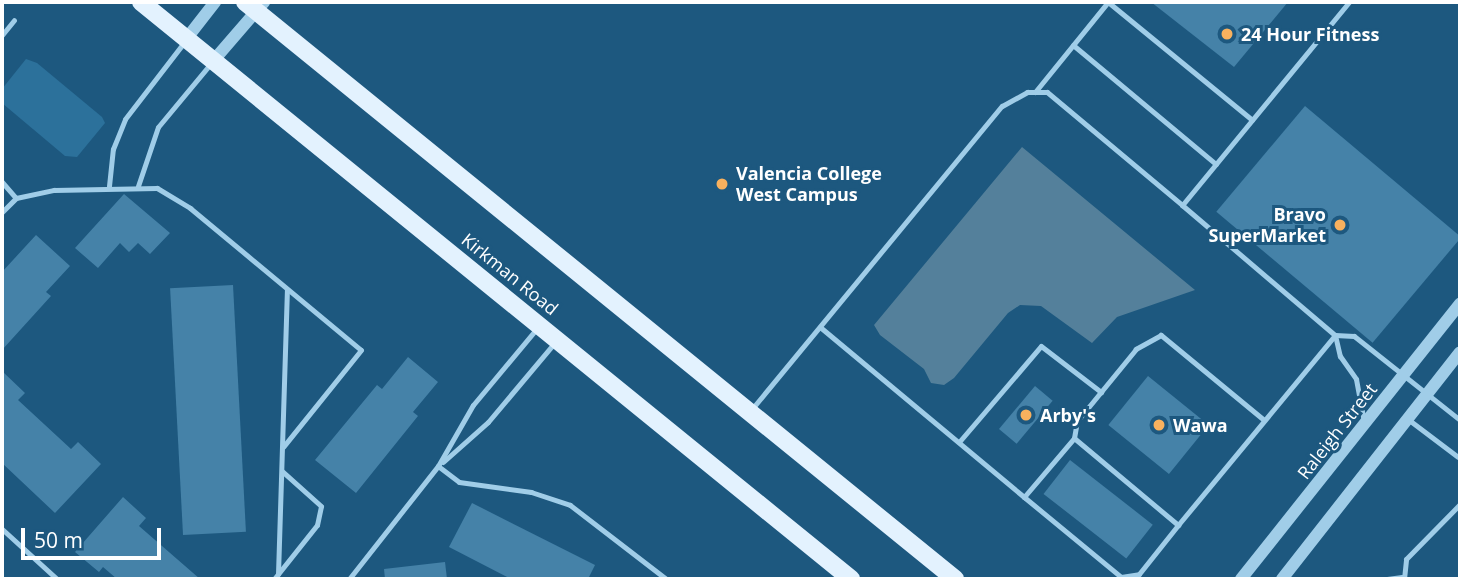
<!DOCTYPE html>
<style>
body{margin:0}
#map{position:relative;width:1462px;height:581px;overflow:hidden;background:#1d587f;font-family:"Open Sans",sans-serif}
div>[style]{position:absolute}
.green>*{inset:0;background:#2c719b}
.water>*{inset:0;background:#54809b}
.building>*{inset:0;background:#4582a8;transform-origin:0 0}
.service>*{height:5px;margin:-2.5px;padding:0 2.5px;transform-origin:2.5px;border-radius:2.5px;background:#a0cde8}
.tertiary>*{height:12px;margin:-6px;padding:0 6px;transform-origin:6px;border-radius:6px;background:#a0cde8}
.primary>*{height:18px;margin:-9px;padding:0 9px;transform-origin:9px;border-radius:9px;background:#e3f2fe}
.dots>*{width:19px;height:19px;translate:-50% -50%;box-sizing:border-box;border:4px solid #1d587f;border-radius:50%}
span{translate:-50% -50%;white-space:nowrap;text-align:center;line-height:1.15;-webkit-text-stroke:6px #1d587f;paint-order:stroke}
.poi-label{font-size:18px;color:#fff;font-weight:700}
.left{translate:0 -50%;text-align:left}
.right{translate:-100% -50%;text-align:right}
.street-label{font-size:18px;color:#fff}
.frame{position:absolute;inset:0;border:4px solid #fff;pointer-events:none}
.scale{position:absolute;left:21px;top:528px;width:140px;height:32px;box-sizing:border-box;border:4px solid #fff;border-top:0;padding-left:9px;font-size:21px;line-height:24px;white-space:nowrap;color:#fff;-webkit-text-stroke:5px #1d587f;paint-order:stroke}
</style>
<div id="map">
<div class="green">
<i style="clip-path:polygon(26px 59px,37px 63px,102px 117px,105px 123px,77px 157px,65px 156px,2px 103px,2px 89px)"></i>
</div>
<div class="water">
<i style="clip-path:polygon(1022px 147px,1195px 290px,1117px 317px,1092px 343px,1041px 306px,1020px 305px,1008px 313px,954px 378px,944px 385px,931px 383px,924px 369px,880px 335px,874px 325px)"></i>
</div>
<div class="building">
<i style="clip-path:polygon(1151px 2px,1288px 2px,1234px 67px)"></i>
<i style="left:1305px;top:106px;width:204px;height:138px;rotate:40deg"></i>
<i style="clip-path:polygon(124px 194px,170px 233px,150px 254px,138px 243px,129px 252px,120px 243px,98px 268px,75px 248px)"></i>
<i style="clip-path:polygon(36px 235px,70px 266px,46px 292px,51px 296px,2px 350px,2px 272px)"></i>
<i style="left:233px;top:285px;width:247px;height:63px;rotate:87deg"></i>
<i style="clip-path:polygon(408px 357px,438px 382px,413px 412px,418px 416px,356px 493px,315px 460px,377px 385px,382px 389px)"></i>
<i style="clip-path:polygon(2px 371px,25px 393px,18px 400px,71px 449px,78px 442px,101px 464px,55px 513px,2px 463px)"></i>
<i style="left:1148px;top:376px;width:78px;height:63px;rotate:39deg"></i>
<i style="left:1035px;top:386px;width:23px;height:56px;rotate:40deg"></i>
<i style="left:1070px;top:460px;width:105px;height:43px;rotate:38deg"></i>
<i style="clip-path:polygon(123px 497px,146px 518px,139px 526px,200px 579px,117px 579px,103px 567px,99px 572px,75px 552px)"></i>
<i style="clip-path:polygon(472px 503px,595px 565px,588px 579px,511px 579px,449px 547px)"></i>
<i style="clip-path:polygon(445px 562px,447px 579px,385px 579px,384px 569px)"></i>
</div>
<div class="service">
<i style="left:1108px;top:2px;width:186px;rotate:39.3deg"></i>
<i style="left:1349px;top:2px;width:263px;rotate:129.4deg"></i>
<i style="left:1182px;top:205px;width:201px;rotate:40.4deg"></i>
<i style="left:1335px;top:335px;width:22px;rotate:77deg"></i>
<i style="left:1340px;top:356px;width:28px;rotate:55deg"></i>
<i style="left:1356px;top:379px;width:44px;rotate:79.5deg"></i>
<i style="left:2px;top:35px;width:19px;rotate:-51deg"></i>
<i style="left:1073px;top:45px;width:186px;rotate:39.8deg"></i>
<i style="left:1035px;top:92px;width:116px;rotate:-51deg"></i>
<i style="left:2px;top:182px;width:21px;rotate:49deg"></i>
<i style="left:109px;top:186px;width:37px;rotate:-84deg"></i>
<i style="left:113px;top:149px;width:32px;rotate:-68deg"></i>
<i style="left:125px;top:119px;width:98px;rotate:-52.4deg"></i>
<i style="left:138px;top:186px;width:62px;rotate:-71.3deg"></i>
<i style="left:158px;top:127px;width:85px;rotate:-50.3deg"></i>
<i style="left:2px;top:212px;width:20px;rotate:-45deg"></i>
<i style="left:16px;top:198px;width:39px;rotate:-12deg"></i>
<i style="left:54px;top:190px;width:103px;rotate:-1.1deg"></i>
<i style="left:157px;top:188px;width:39px;rotate:31deg"></i>
<i style="left:190px;top:208px;width:222px;rotate:39.7deg"></i>
<i style="left:361px;top:350px;width:124px;rotate:128.8deg"></i>
<i style="left:820px;top:327px;width:266px;rotate:39.8deg"></i>
<i style="left:1024px;top:497px;width:77px;rotate:-49.7deg"></i>
<i style="left:1335px;top:335px;width:19px;rotate:3deg"></i>
<i style="left:1354px;top:336px;width:135px;rotate:38.4deg"></i>
<i style="left:751px;top:410px;width:394px;rotate:-50.5deg"></i>
<i style="left:1002px;top:106px;width:29px;rotate:-29deg"></i>
<i style="left:1027px;top:92px;width:20px"></i>
<i style="left:1047px;top:92px;width:176px;rotate:39.9deg"></i>
<i style="left:1264px;top:420px;width:134px;rotate:-140.5deg"></i>
<i style="left:1161px;top:335px;width:29px;rotate:151deg"></i>
<i style="left:1136px;top:349px;width:93px;rotate:129.3deg"></i>
<i style="left:1077px;top:421px;width:17px;rotate:100deg"></i>
<i style="left:1074px;top:438px;width:136px;rotate:39.9deg"></i>
<i style="left:1178px;top:525px;width:246px;rotate:-50.4deg"></i>
<i style="left:1409px;top:420px;width:61px;rotate:37.1deg"></i>
<i style="left:959px;top:442px;width:126px;rotate:-49.5deg"></i>
<i style="left:1041px;top:346px;width:76px;rotate:37.5deg"></i>
<i style="left:1460px;top:451px;width:28px;rotate:90deg"></i>
<i style="left:443px;top:462px;width:60px;rotate:-41.6deg"></i>
<i style="left:488px;top:422px;width:106px;rotate:-50deg"></i>
<i style="left:438px;top:466px;width:26px;rotate:37deg"></i>
<i style="left:459px;top:482px;width:73px;rotate:7.9deg"></i>
<i style="left:531px;top:492px;width:41px;rotate:18.4deg"></i>
<i style="left:570px;top:505px;width:121px;rotate:37.6deg"></i>
<i style="left:1024px;top:497px;width:126px;rotate:39.5deg"></i>
<i style="left:1121px;top:577px;width:18px;rotate:-9deg"></i>
<i style="left:1139px;top:574px;width:63px;rotate:-51.5deg"></i>
<i style="left:2px;top:529px;width:74px;rotate:42.3deg"></i>
<i style="left:278px;top:574px;width:285px;rotate:-88.2deg"></i>
<i style="left:274px;top:579px;width:69px;rotate:-51.5deg"></i>
<i style="left:317px;top:525px;width:19px;rotate:-78deg"></i>
<i style="left:321px;top:506px;width:52px;rotate:-138.1deg"></i>
<i style="left:349px;top:579px;width:144px;rotate:-51.8deg"></i>
<i style="left:438px;top:466px;width:70px;rotate:-60.2deg"></i>
<i style="left:473px;top:405px;width:102px;rotate:-50.2deg"></i>
<i style="left:1387px;top:579px;width:15px;rotate:-8deg"></i>
<i style="left:1404px;top:579px;width:20px;rotate:-84deg"></i>
<i style="left:1406px;top:559px;width:77px;rotate:-45.5deg"></i>
</div>
<div class="tertiary">
<i style="left:187px;top:38px;width:46px;rotate:-52.1deg"></i>
<i style="left:214px;top:60px;width:77px;rotate:-49.2deg"></i>
<i style="left:1241px;top:579px;width:352px;rotate:-51.5deg"></i>
<i style="left:1282px;top:579px;width:288px;rotate:-51.9deg"></i>
</div>
<div class="primary">
<i style="left:141px;top:2px;width:915px;rotate:39.1deg"></i>
<i style="left:245px;top:2px;width:915px;rotate:39.1deg"></i>
</div>
<div class="dots">
<i style="left:1227px;top:34px;background:#f8b15e"></i>
<i style="left:722px;top:184px;background:#f8b15e"></i>
<i style="left:1340px;top:225px;background:#f8b15e"></i>
<i style="left:1026px;top:415px;background:#f8b15e"></i>
<i style="left:1159px;top:425px;background:#f8b15e"></i>
</div>
<div class="poi-label">
<span class="left" style="left:1241px;top:34px">24 Hour Fitness</span>
<span class="left" style="left:736px;top:184px">Valencia College<br>West Campus</span>
<span class="right" style="left:1326px;top:225px">Bravo<br>SuperMarket</span>
<span class="left" style="left:1040px;top:415px">Arby's</span>
<span class="left" style="left:1173px;top:425px">Wawa</span>
</div>
<div class="street-label">
<span style="left:510px;top:274px;rotate:39deg">Kirkman Road</span>
<span style="left:1337px;top:431px;rotate:-52deg">Raleigh Street</span>
</div>
<div class="frame"></div>
<div class="scale">50 m</div>
</div>
